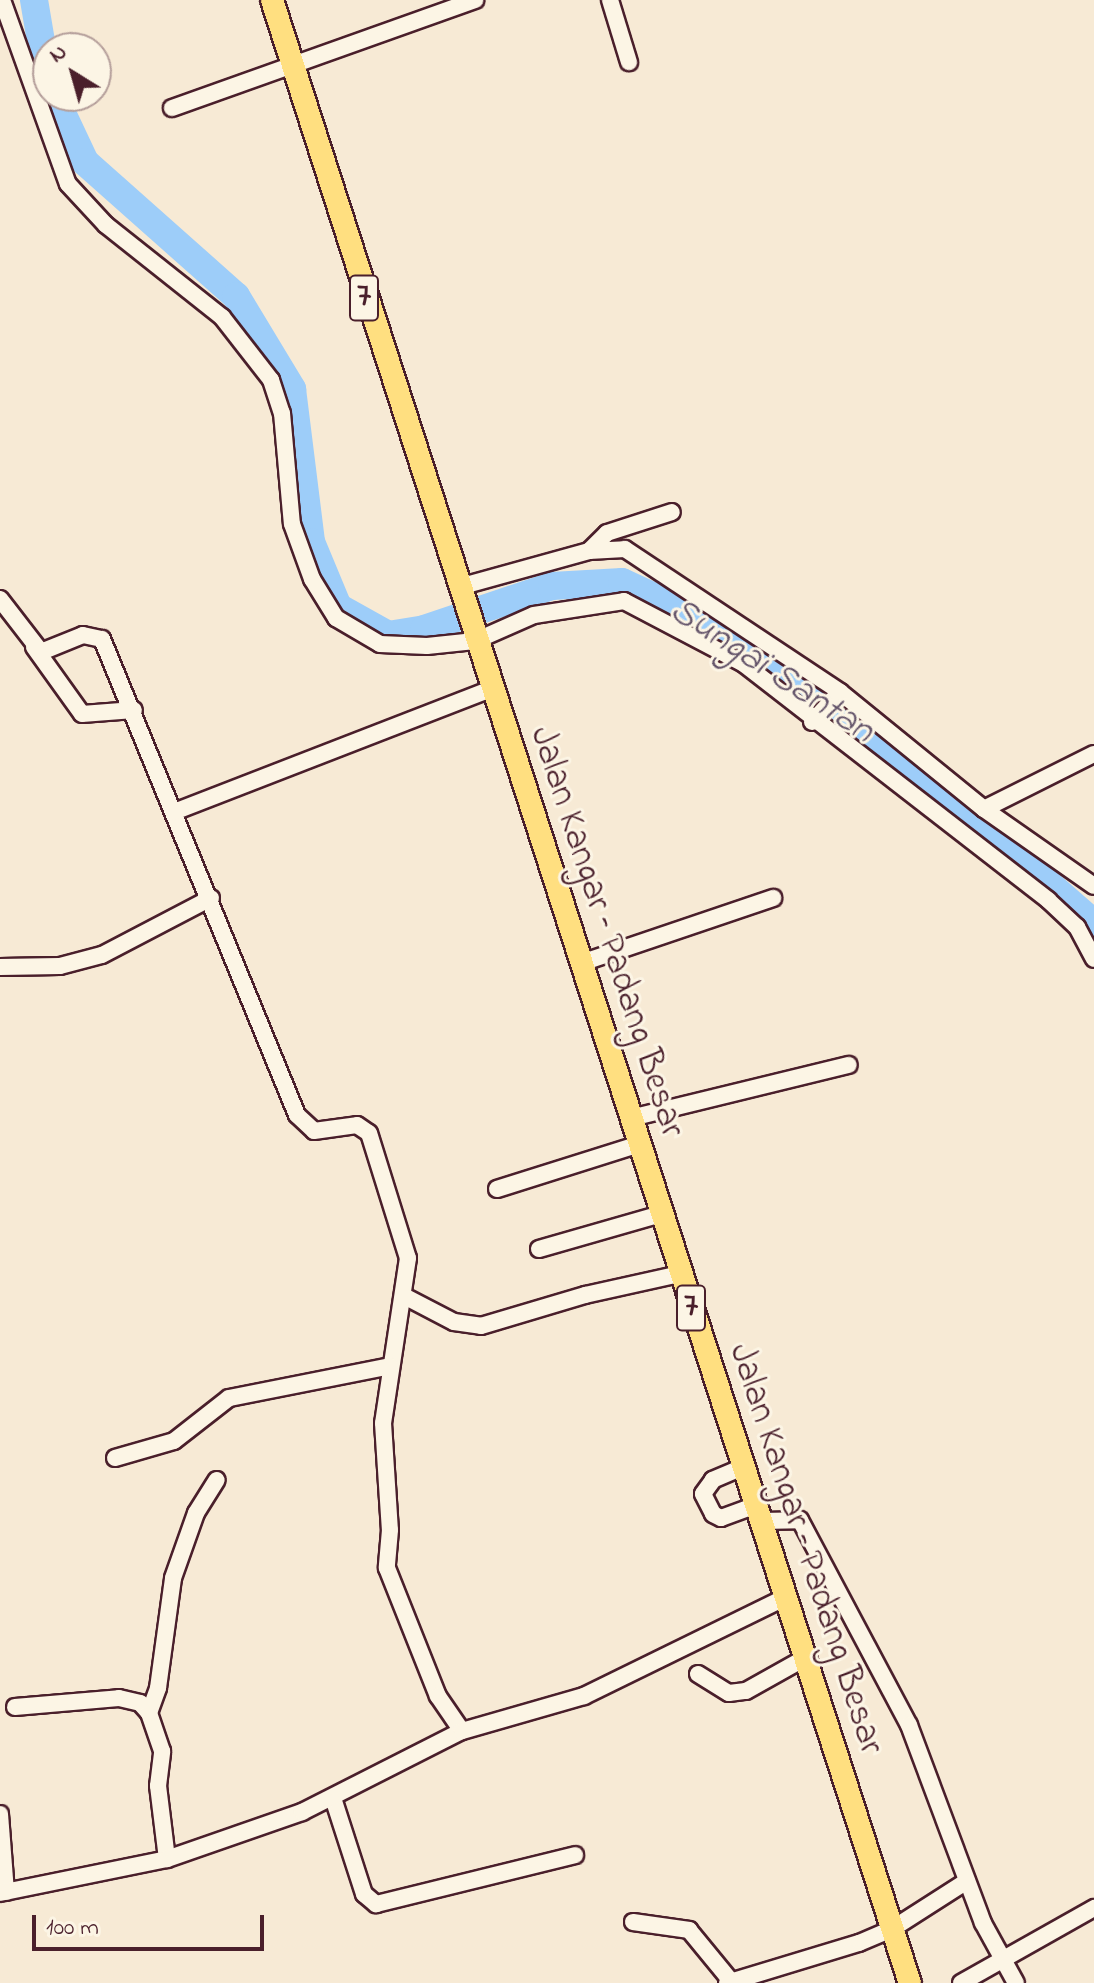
<!DOCTYPE html>
<meta charset="utf-8">
<style>
body{margin:0}
#map{position:relative;width:1094px;height:1983px;overflow:hidden;background:#f7ead5;font-family:"Indie Flower",sans-serif}
div>[style]{position:absolute}
.river>*{height:28px;margin:-14px;padding:0 14px;transform-origin:14px;border-radius:14px;background:#9dcdf9}
.roads{filter:drop-shadow(2px 0 #4a1f2b) drop-shadow(-2px 0 #4a1f2b) drop-shadow(0 2px #4a1f2b) drop-shadow(0 -2px #4a1f2b)}
.minor>*{height:16px;margin:-8px;padding:0 8px;transform-origin:8px;border-radius:8px;background:#fcf5e5}
.highway>*{height:22px;margin:-11px;padding:0 11px;transform-origin:11px;border-radius:11px;background:#ffdf80}
span{translate:-50% -50%;white-space:nowrap;text-align:center;line-height:1.15;-webkit-text-stroke:6px #fcf5e5;paint-order:stroke}
.shield-label span{padding:2px 6px;background:#fcf5e5;border:2px solid;border-radius:6px;-webkit-text-stroke-width:0}
.shield-label{font-size:34px;color:#4a1f2b;font-weight:700}
.street-label{font-size:36px;color:#4a1f2b}
.water-label{font-size:38px;color:#635369;font-style:italic}
.north{position:absolute;left:32px;top:32px;width:80px;height:80px;box-sizing:border-box;background:#fcf5e5;border:2px solid #b59f9b;border-radius:50%;rotate:323deg;font-size:22px;font-weight:700;line-height:32px;text-align:center;color:#4a1f2b}
.north::after{content:'';display:block;margin:auto;width:28px;height:36px;background:#4a1f2b;clip-path:polygon(50% 0,100% 100%,50% 72%,0 100%)}
.scale{position:absolute;left:32px;top:1915px;width:232px;height:36px;box-sizing:border-box;border:4px solid #4a1f2b;border-top:0;padding-left:10px;font-size:24px;line-height:28px;white-space:nowrap;color:#4a1f2b;-webkit-text-stroke:6px #fcf5e5;paint-order:stroke}
</style>
<div id="map">
<div class="river">
<i style="left:34px;top:0;width:84px;rotate:80.4deg"></i>
<i style="left:54px;top:96px;width:73px;rotate:64.8deg"></i>
<i style="left:85px;top:162px;width:202px;rotate:41.6deg"></i>
<i style="left:236px;top:296px;width:109px;rotate:58.9deg"></i>
<i style="left:292px;top:389px;width:154px;rotate:82.9deg"></i>
<i style="left:311px;top:542px;width:70px;rotate:67.4deg"></i>
<i style="left:338px;top:607px;width:57px;rotate:29.2deg"></i>
<i style="left:388px;top:635px;width:36px;rotate:-9deg"></i>
<i style="left:424px;top:629px;width:135px;rotate:-18.6deg"></i>
<i style="left:552px;top:586px;width:70px;rotate:-3.3deg"></i>
<i style="left:622px;top:582px;width:81px;rotate:24.7deg"></i>
<i style="left:696px;top:616px;width:257px;rotate:34.4deg"></i>
<i style="left:908px;top:761px;width:247px;rotate:41.1deg"></i>
</div>
<div class="roads">
<div class="minor">
<i style="left:2px;top:0;width:195px;rotate:70.3deg"></i>
<i style="left:68px;top:184px;width:56px;rotate:47.2deg"></i>
<i style="left:106px;top:225px;width:148px;rotate:38.4deg"></i>
<i style="left:222px;top:317px;width:80px;rotate:52.1deg"></i>
<i style="left:271px;top:380px;width:35px;rotate:72deg"></i>
<i style="left:282px;top:413px;width:111px;rotate:84.9deg"></i>
<i style="left:292px;top:524px;width:59px;rotate:70deg"></i>
<i style="left:312px;top:579px;width:46px;rotate:58.4deg"></i>
<i style="left:336px;top:618px;width:51px;rotate:30.6deg"></i>
<i style="left:380px;top:644px;width:47px;rotate:2.4deg"></i>
<i style="left:427px;top:646px;width:48px;rotate:-5.9deg"></i>
<i style="left:475px;top:641px;width:64px;rotate:-23.8deg"></i>
<i style="left:534px;top:615px;width:91px;rotate:-8.8deg"></i>
<i style="left:624px;top:601px;width:136px;rotate:27.7deg"></i>
<i style="left:744px;top:664px;width:385px;rotate:37.8deg"></i>
<i style="left:1048px;top:900px;width:40px;rotate:43deg"></i>
<i style="left:1077px;top:927px;width:36px;rotate:62deg"></i>
<i style="left:610px;top:0;width:65px;rotate:73deg"></i>
<i style="left:172px;top:108px;width:322px;rotate:-19.6deg"></i>
<i style="left:589px;top:551px;width:25px;rotate:-45deg"></i>
<i style="left:607px;top:533px;width:68px;rotate:-17.9deg"></i>
<i style="left:459px;top:587px;width:135px;rotate:-15.5deg"></i>
<i style="left:589px;top:551px;width:36px;rotate:-3deg"></i>
<i style="left:625px;top:549px;width:258px;rotate:33.6deg"></i>
<i style="left:840px;top:692px;width:186px;rotate:39.1deg"></i>
<i style="left:984px;top:809px;width:134px;rotate:35deg"></i>
<i style="left:0;top:599px;width:67px;rotate:52.3deg"></i>
<i style="left:41px;top:652px;width:45px;rotate:-22deg"></i>
<i style="left:83px;top:635px;width:19px;rotate:12deg"></i>
<i style="left:102px;top:639px;width:514px;rotate:67.72deg"></i>
<i style="left:297px;top:1115px;width:23px;rotate:43deg"></i>
<i style="left:314px;top:1131px;width:43px;rotate:-7.9deg"></i>
<i style="left:357px;top:1125px;width:14px;rotate:34deg"></i>
<i style="left:369px;top:1133px;width:131px;rotate:72.7deg"></i>
<i style="left:408px;top:1258px;width:167px;rotate:98.6deg"></i>
<i style="left:383px;top:1423px;width:107px;rotate:86.3deg"></i>
<i style="left:390px;top:1530px;width:38px;rotate:95deg"></i>
<i style="left:387px;top:1568px;width:138px;rotate:68.3deg"></i>
<i style="left:438px;top:1696px;width:42px;rotate:55.6deg"></i>
<i style="left:34px;top:647px;width:82px;rotate:54.4deg"></i>
<i style="left:82px;top:714px;width:52px;rotate:-4.4deg"></i>
<i style="left:812px;top:722px;width:41px;rotate:-47deg"></i>
<i style="left:984px;top:809px;width:123px;rotate:-26.6deg"></i>
<i style="left:174px;top:812px;width:340px;rotate:-21.2deg"></i>
<i style="left:581px;top:963px;width:203px;rotate:-18.7deg"></i>
<i style="left:0;top:967px;width:60px;rotate:-1deg"></i>
<i style="left:60px;top:966px;width:43px;rotate:-14.7deg"></i>
<i style="left:102px;top:955px;width:123px;rotate:-27.6deg"></i>
<i style="left:631px;top:1118px;width:224px;rotate:-13.7deg"></i>
<i style="left:497px;top:1189px;width:150px;rotate:-17.5deg"></i>
<i style="left:539px;top:1249px;width:127px;rotate:-16deg"></i>
<i style="left:404px;top:1296px;width:56px;rotate:27.5deg"></i>
<i style="left:454px;top:1322px;width:27px;rotate:8deg"></i>
<i style="left:481px;top:1326px;width:109px;rotate:-16.6deg"></i>
<i style="left:585px;top:1295px;width:97px;rotate:-12.5deg"></i>
<i style="left:115px;top:1458px;width:61px;rotate:-16.1deg"></i>
<i style="left:174px;top:1441px;width:70px;rotate:-38deg"></i>
<i style="left:229px;top:1398px;width:164px;rotate:-11.2deg"></i>
<i style="left:743px;top:1467px;width:33px;rotate:157deg"></i>
<i style="left:713px;top:1480px;width:17px;rotate:126deg"></i>
<i style="left:703px;top:1494px;width:22px;rotate:63deg"></i>
<i style="left:713px;top:1514px;width:9px;rotate:27deg"></i>
<i style="left:721px;top:1518px;width:37px;rotate:-20deg"></i>
<i style="left:761px;top:1521px;width:39px;rotate:-1deg"></i>
<i style="left:800px;top:1520px;width:232px;rotate:62deg"></i>
<i style="left:909px;top:1725px;width:211px;rotate:69.5deg"></i>
<i style="left:983px;top:1923px;width:68px;rotate:61.2deg"></i>
<i style="left:698px;top:1674px;width:36px;rotate:32deg"></i>
<i style="left:729px;top:1693px;width:17px;rotate:-7deg"></i>
<i style="left:746px;top:1691px;width:68px;rotate:-29.2deg"></i>
<i style="left:15px;top:1707px;width:104px;rotate:-4.9deg"></i>
<i style="left:119px;top:1698px;width:22px;rotate:13deg"></i>
<i style="left:140px;top:1703px;width:13px;rotate:48deg"></i>
<i style="left:333px;top:1798px;width:101px;rotate:72.1deg"></i>
<i style="left:364px;top:1894px;width:16px;rotate:40deg"></i>
<i style="left:376px;top:1904px;width:205px;rotate:-13.8deg"></i>
<i style="left:0;top:1814px;width:78px;rotate:85.6deg"></i>
<i style="left:167px;top:1859px;width:74px;rotate:-97deg"></i>
<i style="left:158px;top:1786px;width:35px;rotate:-83deg"></i>
<i style="left:162px;top:1751px;width:40px;rotate:-108.9deg"></i>
<i style="left:149px;top:1713px;width:27px;rotate:-70deg"></i>
<i style="left:158px;top:1688px;width:111px;rotate:-82.2deg"></i>
<i style="left:173px;top:1578px;width:69px;rotate:-70.5deg"></i>
<i style="left:196px;top:1513px;width:39px;rotate:-58deg"></i>
<i style="left:0;top:1893px;width:170px;rotate:-11.5deg"></i>
<i style="left:167px;top:1859px;width:143px;rotate:-19.2deg"></i>
<i style="left:302px;top:1812px;width:179px;rotate:-26.9deg"></i>
<i style="left:462px;top:1731px;width:127px;rotate:-16deg"></i>
<i style="left:584px;top:1696px;width:225px;rotate:-26.1deg"></i>
<i style="left:633px;top:1922px;width:57px;rotate:8.1deg"></i>
<i style="left:689px;top:1930px;width:65px;rotate:50.6deg"></i>
<i style="left:727px;top:1983px;width:138px;rotate:-16.9deg"></i>
<i style="left:859px;top:1943px;width:36px;rotate:-23deg"></i>
<i style="left:892px;top:1929px;width:89px;rotate:-32.6deg"></i>
<i style="left:961px;top:1983px;width:153px;rotate:-29.4deg"></i>
</div>
<div class="highway">
<i style="left:272px;top:0;width:2083px;rotate:72.17deg"></i>
</div>
</div>
<div class="shield-label">
<span style="left:364px;top:298px">7</span>
<span style="left:691px;top:1308px">7</span>
</div>
<div class="street-label">
<span style="left:606px;top:932px;rotate:72deg">Jalan Kangar – Padang Besar</span>
<span style="left:805px;top:1549px;rotate:72deg">Jalan Kangar – Padang Besar</span>
</div>
<div class="water-label">
<span style="left:771px;top:672px;rotate:33deg">Sungai Santan</span>
</div>
<div class="north">N</div>
<div class="scale">100 m</div>
</div>
